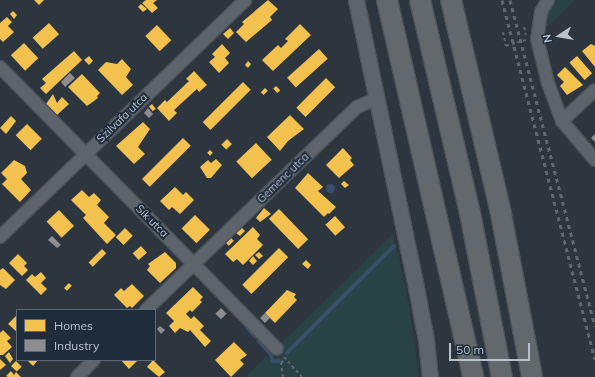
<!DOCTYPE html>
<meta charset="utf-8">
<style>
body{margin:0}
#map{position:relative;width:595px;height:377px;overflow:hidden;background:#2d363f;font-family:Mulish,sans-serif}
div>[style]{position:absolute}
.green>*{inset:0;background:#294246}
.water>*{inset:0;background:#374f6a}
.round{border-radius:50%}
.homes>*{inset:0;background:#f2c14e;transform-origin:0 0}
.industry>*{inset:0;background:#8d8d92;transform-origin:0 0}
.stream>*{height:3.5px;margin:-1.75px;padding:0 1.75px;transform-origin:1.75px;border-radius:1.75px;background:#374f6a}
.path>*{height:2px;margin-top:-1px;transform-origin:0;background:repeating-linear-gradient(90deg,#61686e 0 3px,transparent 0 6px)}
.roads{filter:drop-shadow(1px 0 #4c5259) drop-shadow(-1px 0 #4c5259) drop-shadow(0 1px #4c5259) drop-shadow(0 -1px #4c5259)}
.minor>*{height:12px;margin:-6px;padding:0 6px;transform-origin:6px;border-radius:6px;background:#5e646c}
.tertiary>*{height:15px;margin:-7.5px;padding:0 7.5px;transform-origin:7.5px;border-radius:7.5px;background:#5e646c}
.trunk>*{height:20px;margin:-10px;padding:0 10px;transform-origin:10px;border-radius:10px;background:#62686c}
.rail>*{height:3px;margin-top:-1.5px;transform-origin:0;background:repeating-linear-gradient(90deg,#626870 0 4px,transparent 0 8px)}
span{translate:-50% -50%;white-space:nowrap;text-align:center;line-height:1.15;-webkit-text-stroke:4px #1f2c3b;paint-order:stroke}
.street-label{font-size:11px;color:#b8c2ce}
.legend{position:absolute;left:16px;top:309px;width:140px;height:52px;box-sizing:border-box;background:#1f2c3b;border:1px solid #5c6876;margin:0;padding:5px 7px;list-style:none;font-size:12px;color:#b8c2ce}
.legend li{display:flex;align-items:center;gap:8px;height:20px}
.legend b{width:20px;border:1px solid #5c6876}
.north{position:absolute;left:539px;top:16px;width:40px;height:40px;-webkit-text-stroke:3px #1f2c3b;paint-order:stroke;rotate:258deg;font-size:11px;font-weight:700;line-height:16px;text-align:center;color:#b8c2ce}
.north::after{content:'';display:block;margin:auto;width:14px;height:18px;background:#b8c2ce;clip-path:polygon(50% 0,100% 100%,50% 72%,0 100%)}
.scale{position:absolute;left:449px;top:343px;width:81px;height:18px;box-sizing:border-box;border:2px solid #b8c2ce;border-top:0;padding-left:5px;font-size:12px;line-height:14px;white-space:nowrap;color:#b8c2ce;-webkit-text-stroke:3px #1f2c3b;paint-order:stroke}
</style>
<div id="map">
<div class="green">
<i style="clip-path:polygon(552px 0,575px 0,544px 30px,544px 16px)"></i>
<i style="clip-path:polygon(393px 234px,408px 300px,419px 377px,246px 377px,267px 356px,272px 363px,282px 343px)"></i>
</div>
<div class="water">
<i class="round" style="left:325.5px;top:183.5px;width:9px;height:9px"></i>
</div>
<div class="homes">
<i style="clip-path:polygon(34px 0,44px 0,39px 5px)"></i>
<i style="clip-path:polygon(146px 0,157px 0,153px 3px,158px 8px,152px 13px,142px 3px)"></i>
<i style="clip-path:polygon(268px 0,278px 9px,270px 17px,272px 20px,246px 42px,236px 32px,244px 24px,242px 22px)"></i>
<i style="clip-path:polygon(141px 4px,147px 9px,143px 12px,138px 7px)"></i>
<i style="clip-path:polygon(13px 11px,17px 15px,14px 19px,10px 14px)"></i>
<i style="clip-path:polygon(7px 17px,12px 22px,8px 26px,14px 32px,3px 42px,0 39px,0 23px)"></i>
<i style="left:49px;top:23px;width:15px;height:22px;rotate:48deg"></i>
<i style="clip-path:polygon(300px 24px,311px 35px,273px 71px,262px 60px,278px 45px,281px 48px,288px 41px,285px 39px)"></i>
<i style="left:157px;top:25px;width:21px;height:16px;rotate:47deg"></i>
<i style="clip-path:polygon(230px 28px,234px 33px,228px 39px,223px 34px)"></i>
<i style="left:24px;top:43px;width:21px;height:18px;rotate:47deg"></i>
<i style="clip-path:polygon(222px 44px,230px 53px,225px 58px,229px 63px,219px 73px,209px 62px,215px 57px,212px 54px)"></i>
<i style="clip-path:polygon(591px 44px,595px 46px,595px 67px,582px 51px)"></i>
<i style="left:319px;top:49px;width:13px;height:43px;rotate:48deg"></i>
<i style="clip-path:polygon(74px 51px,82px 60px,46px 94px,40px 88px,46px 83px,42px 79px)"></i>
<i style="clip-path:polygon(89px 56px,93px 61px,89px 65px,84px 60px)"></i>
<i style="left:577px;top:56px;width:23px;height:10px;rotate:49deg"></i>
<i style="clip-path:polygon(122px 59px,131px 69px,126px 77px,133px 85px,122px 95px,98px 70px,106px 62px,117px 64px)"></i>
<i style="clip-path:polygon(248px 61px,251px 64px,248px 68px,245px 65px)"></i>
<i style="clip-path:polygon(565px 67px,583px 85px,567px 95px,560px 86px,564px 82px,557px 75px)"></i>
<i style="clip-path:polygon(194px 71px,207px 85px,199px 92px,197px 89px,174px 110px,177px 113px,169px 121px,157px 108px,165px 100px,167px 102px,189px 81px,186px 79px)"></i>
<i style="clip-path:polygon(82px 74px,100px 93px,97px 96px,98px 98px,87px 106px,68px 87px)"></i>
<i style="left:326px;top:78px;width:13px;height:42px;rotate:45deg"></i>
<i style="left:243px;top:82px;width:11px;height:57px;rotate:45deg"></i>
<i style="left:276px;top:86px;width:6px;height:4px;rotate:45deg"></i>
<i style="left:265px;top:88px;width:4px;height:6px;rotate:45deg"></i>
<i style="clip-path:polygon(53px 94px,57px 103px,62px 97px,69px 104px,57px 115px,46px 104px)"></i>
<i style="left:152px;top:104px;width:6px;height:4px;rotate:51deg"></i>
<i style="clip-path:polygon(290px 115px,304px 129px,288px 141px,280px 151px,267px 137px)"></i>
<i style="clip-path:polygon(11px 116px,16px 121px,6px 134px,0 128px)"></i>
<i style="clip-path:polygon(143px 122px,150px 129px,138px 147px,145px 154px,134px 164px,116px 146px)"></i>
<i style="left:27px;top:124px;width:21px;height:16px;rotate:45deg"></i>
<i style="left:183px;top:138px;width:11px;height:58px;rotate:45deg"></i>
<i style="left:227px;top:139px;width:7px;height:8px;rotate:45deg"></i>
<i style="left:256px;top:143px;width:23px;height:27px;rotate:47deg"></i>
<i style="clip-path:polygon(343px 148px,352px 158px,350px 160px,354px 165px,339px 178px,326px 165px)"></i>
<i style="left:210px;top:150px;width:4px;height:4px;rotate:45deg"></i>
<i style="clip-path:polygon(216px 159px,222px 165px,211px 178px,207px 178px,200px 167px,208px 160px,211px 163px)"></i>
<i style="clip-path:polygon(14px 160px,25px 166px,27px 173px,21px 179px,31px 190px,20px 202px,2px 184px,7px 179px,1px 173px)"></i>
<i style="clip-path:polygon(308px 173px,323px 187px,318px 191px,336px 207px,329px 214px,328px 213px,324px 217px,295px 188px)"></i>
<i style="clip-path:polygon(344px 181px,349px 185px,345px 188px,341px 184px)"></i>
<i style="clip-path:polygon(175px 187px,183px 195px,186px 192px,194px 200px,180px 214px,172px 207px,169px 210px,160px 201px)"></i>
<i style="clip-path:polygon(82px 190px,89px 197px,94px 193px,101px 200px,97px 205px,109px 217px,104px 223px,116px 235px,107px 244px,83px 218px,86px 215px,71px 200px)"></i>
<i style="clip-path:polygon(264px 208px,271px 214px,260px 222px,256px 218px)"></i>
<i style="left:279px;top:209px;width:42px;height:14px;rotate:46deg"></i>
<i style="left:59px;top:210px;width:22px;height:17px;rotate:47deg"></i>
<i style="left:195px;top:215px;width:21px;height:19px;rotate:45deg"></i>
<i style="left:335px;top:216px;width:15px;height:13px;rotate:48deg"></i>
<i style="clip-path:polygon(253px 227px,260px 235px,257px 239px,263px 245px,243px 265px,237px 259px,233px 262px,225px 254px)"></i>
<i style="left:125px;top:228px;width:11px;height:13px;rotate:45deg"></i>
<i style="clip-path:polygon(242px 228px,245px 231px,240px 236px,236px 233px)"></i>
<i style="left:231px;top:238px;width:4px;height:7px;rotate:45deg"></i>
<i style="left:141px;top:246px;width:9px;height:11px;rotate:49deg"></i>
<i style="left:279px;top:248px;width:13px;height:52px;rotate:45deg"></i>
<i style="left:102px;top:249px;width:6px;height:19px;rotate:45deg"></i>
<i style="clip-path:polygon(165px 252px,176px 263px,176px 268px,160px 283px,147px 270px,150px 266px,148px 264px)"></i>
<i style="clip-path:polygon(259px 252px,263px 256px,259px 259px,255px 255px)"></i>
<i style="clip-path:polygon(18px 254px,27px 263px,24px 266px,28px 270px,22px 276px,9px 263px)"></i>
<i style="clip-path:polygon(253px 256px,257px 261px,253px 265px,249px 261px)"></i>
<i style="clip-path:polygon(306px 260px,311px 265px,308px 269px,302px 264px)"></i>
<i style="clip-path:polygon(3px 268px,15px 280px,6px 289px,0 285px,0 270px)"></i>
<i style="clip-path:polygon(41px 272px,46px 278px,41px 283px,47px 289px,41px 295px,26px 280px,32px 274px,35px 277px)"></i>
<i style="left:69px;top:283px;width:4px;height:7px;rotate:45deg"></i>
<i style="clip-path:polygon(132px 284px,144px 296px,132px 308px,130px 306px,127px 308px,114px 295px,121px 288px,124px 291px)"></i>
<i style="clip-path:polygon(193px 287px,203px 297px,200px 300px,202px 302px,192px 312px,190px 310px,186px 314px,191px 319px,194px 316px,204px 326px,200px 330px,211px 341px,205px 347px,190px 330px,188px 332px,180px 328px,175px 333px,169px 326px,174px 321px,166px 313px)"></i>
<i style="clip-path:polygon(287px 290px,296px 294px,294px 297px,297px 300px,275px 323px,265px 313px)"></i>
<i style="clip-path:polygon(17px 315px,17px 332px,8px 324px)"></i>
<i style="clip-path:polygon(3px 330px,11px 338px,7px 341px,12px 347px,3px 355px,0 355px,0 333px)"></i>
<i style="clip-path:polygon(234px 342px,247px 355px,240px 360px,244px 364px,231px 377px,215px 360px)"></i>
<i style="clip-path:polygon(9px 352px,13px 359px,10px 363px,5px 356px)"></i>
<i style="clip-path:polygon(0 359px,6px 365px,0 370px)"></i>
<i style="clip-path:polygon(27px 360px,38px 360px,33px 366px)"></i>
<i style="clip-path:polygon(121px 360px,138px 360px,129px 369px)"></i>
<i style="clip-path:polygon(153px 360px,165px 372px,159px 377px,147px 367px)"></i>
<i style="left:16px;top:361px;width:8px;height:7px;rotate:45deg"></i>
<i style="clip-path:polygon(11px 371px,14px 375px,16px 372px,21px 377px,8px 377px,6px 376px)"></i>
</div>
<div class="industry">
<i style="clip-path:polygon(70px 73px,75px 78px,65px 87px,61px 82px)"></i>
<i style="clip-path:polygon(148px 108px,153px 114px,149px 118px,144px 113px)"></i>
<i style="clip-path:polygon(595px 134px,595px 142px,591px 138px)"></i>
<i style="clip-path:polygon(52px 236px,61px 245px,57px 248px,48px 240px)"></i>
<i style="left:221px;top:308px;width:8px;height:8px;rotate:45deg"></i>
<i style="left:265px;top:313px;width:7px;height:7px;rotate:45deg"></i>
<i style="clip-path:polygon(160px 326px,165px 330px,161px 334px,157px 329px)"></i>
</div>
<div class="stream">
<i style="left:247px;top:327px;width:13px;rotate:48deg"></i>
<i style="left:259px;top:341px;width:18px;rotate:47deg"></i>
<i style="left:271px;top:354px;width:7px;rotate:74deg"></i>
<i style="left:273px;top:361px;width:6px"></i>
<i style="left:287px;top:353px;width:151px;rotate:-45deg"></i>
</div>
<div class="path">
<i style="left:524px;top:27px;width:8px;rotate:76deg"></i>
<i style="left:503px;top:32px;width:14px;rotate:78deg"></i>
<i style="left:506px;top:46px;width:21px;rotate:-17deg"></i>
<i style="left:284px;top:357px;width:27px;rotate:48deg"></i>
<i style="left:283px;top:377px;width:14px;rotate:-98deg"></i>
<i style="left:281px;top:363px;width:6px;rotate:-45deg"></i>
</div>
<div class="roads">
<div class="minor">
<i style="left:548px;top:0;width:14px;rotate:120deg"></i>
<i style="left:541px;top:12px;width:27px;rotate:98deg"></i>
<i style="left:537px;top:39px;width:45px;rotate:76deg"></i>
<i style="left:548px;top:83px;width:40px;rotate:69.8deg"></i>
<i style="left:562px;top:121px;width:51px;rotate:49.8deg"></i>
<i style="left:0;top:67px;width:395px;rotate:45.5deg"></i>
<i style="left:562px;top:121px;width:45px;rotate:-43.2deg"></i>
<i style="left:0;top:237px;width:341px;rotate:-44deg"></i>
<i style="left:146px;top:310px;width:293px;rotate:-43.9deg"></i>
<i style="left:357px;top:107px;width:21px;rotate:-23deg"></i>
<i style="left:77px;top:377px;width:24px;rotate:-45deg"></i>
</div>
<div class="tertiary">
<i style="left:356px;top:0;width:283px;rotate:78.2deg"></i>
<i style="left:414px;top:277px;width:64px;rotate:79.2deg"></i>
<i style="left:426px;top:340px;width:37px;rotate:84deg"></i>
</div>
<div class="trunk">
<i style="left:387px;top:0;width:387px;rotate:77.1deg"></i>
<i style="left:420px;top:0;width:219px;rotate:76.8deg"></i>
<i style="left:470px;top:213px;width:167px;rotate:79deg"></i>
<i style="left:451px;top:0;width:220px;rotate:76.8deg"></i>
<i style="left:501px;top:214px;width:166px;rotate:79.2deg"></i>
</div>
</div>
<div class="rail">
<i style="left:502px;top:0;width:371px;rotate:75.5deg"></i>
<i style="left:510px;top:0;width:337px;rotate:75.4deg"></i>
</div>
<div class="street-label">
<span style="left:122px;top:118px;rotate:-44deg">Szilvafa utca</span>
<span style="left:283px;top:178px;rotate:-44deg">Gemenc utca</span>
<span style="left:152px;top:221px;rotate:45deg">Sík utca</span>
</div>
<ul class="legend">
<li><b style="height:11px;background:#f2c14e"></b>Homes</li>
<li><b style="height:11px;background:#8d8d92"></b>Industry</li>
</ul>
<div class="north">N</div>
<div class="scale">50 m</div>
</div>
